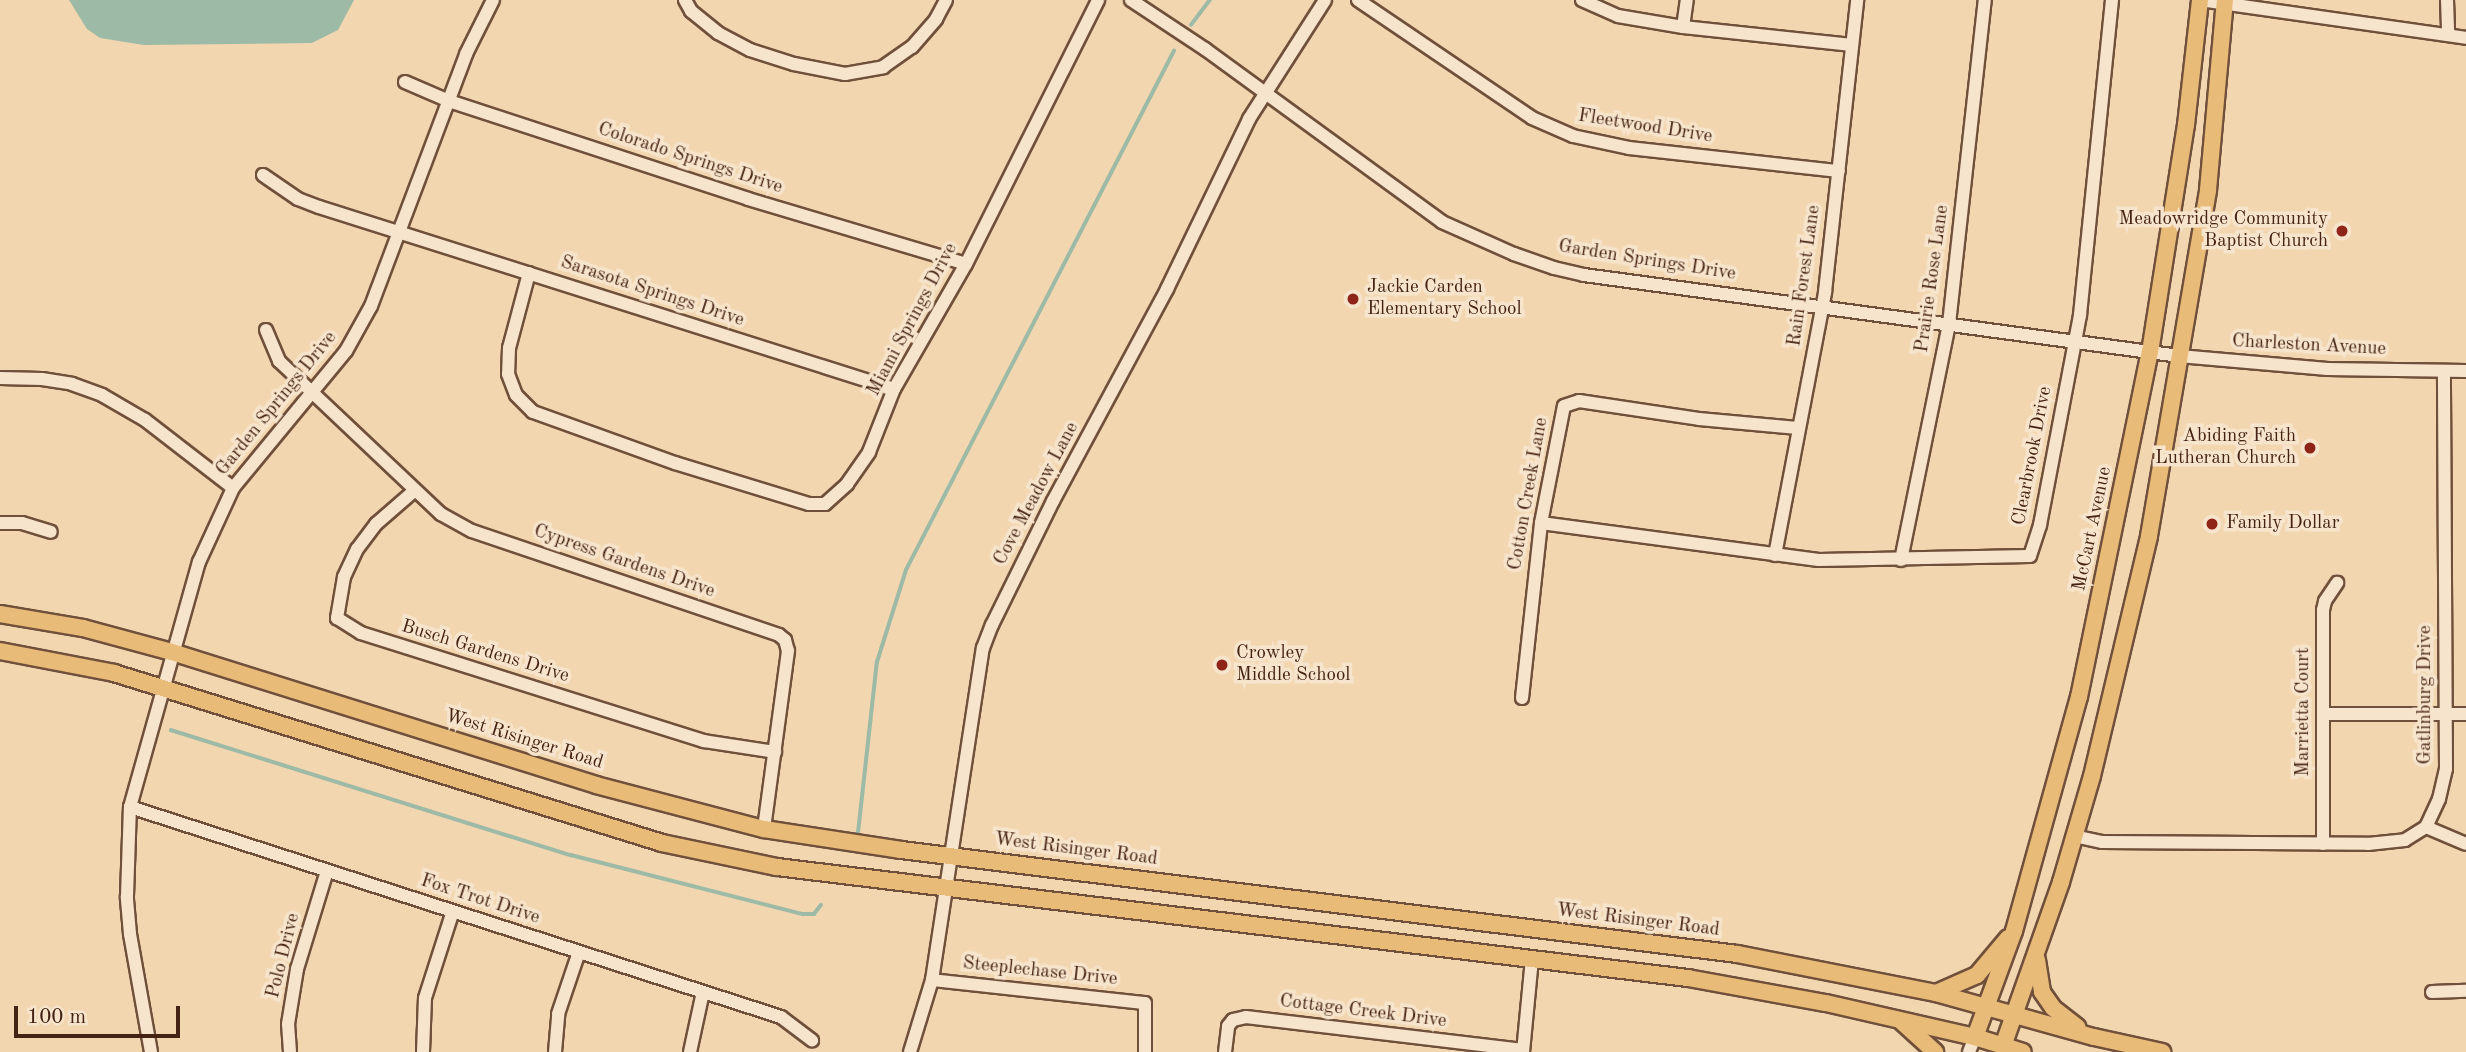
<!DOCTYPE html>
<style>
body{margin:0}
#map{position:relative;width:2466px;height:1052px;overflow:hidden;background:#f2d6b0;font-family:"Old Standard TT",serif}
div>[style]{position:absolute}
.water>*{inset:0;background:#9cbaa6}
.stream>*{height:3.5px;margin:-1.75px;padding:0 1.75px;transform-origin:1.75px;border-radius:1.75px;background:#9cbaa6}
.roads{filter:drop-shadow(2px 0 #70503b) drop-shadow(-2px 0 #70503b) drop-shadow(0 2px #70503b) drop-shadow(0 -2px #70503b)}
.minor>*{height:12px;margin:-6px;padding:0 6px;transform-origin:6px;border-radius:6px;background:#f7e4cc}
.major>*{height:16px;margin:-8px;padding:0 8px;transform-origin:8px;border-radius:8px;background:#e9bb78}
.dots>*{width:19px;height:19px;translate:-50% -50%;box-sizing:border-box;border:4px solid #f7e4cc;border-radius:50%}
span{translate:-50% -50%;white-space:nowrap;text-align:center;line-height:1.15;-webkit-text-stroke:7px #f7e4cc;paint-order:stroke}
.street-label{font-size:19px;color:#452314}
.poi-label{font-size:19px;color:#452314}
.right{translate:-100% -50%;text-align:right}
.left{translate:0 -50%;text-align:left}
.scale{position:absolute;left:14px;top:1006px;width:166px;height:32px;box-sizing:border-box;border:4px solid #452314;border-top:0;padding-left:9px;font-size:21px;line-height:24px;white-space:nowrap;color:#452314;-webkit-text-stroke:5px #f7e4cc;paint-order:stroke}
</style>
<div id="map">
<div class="water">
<i style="clip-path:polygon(69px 0,354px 0,338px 30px,312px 43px,144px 45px,100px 38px,87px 29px)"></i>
</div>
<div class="stream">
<i style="left:1191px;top:25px;width:31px;rotate:-53deg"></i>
<i style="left:171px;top:730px;width:419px;rotate:17.4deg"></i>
<i style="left:571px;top:855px;width:239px;rotate:14.3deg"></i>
<i style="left:803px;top:914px;width:11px"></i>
<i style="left:814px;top:914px;width:11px;rotate:-52deg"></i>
<i style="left:858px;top:833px;width:172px;rotate:-83.7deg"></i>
<i style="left:877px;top:662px;width:96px;rotate:-72.5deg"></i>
<i style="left:906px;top:570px;width:584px;rotate:-62.69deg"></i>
</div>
<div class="roads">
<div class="minor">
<i style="left:685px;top:0;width:13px;rotate:61deg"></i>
<i style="left:691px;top:11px;width:35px;rotate:39deg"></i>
<i style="left:718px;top:33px;width:36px;rotate:28deg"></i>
<i style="left:750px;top:50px;width:46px;rotate:17.7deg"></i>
<i style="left:794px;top:64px;width:52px;rotate:11.1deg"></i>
<i style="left:845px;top:74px;width:39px;rotate:-10deg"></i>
<i style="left:883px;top:67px;width:35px;rotate:-35deg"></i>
<i style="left:912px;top:47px;width:37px;rotate:-49deg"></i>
<i style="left:936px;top:19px;width:21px;rotate:-62deg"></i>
<i style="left:1131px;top:0;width:89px;rotate:33.5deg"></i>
<i style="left:1205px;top:49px;width:293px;rotate:36.1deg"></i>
<i style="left:1442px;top:222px;width:79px;rotate:24deg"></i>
<i style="left:1514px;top:254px;width:42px;rotate:19.3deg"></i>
<i style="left:1554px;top:268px;width:31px;rotate:13deg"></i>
<i style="left:1584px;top:275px;width:600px;rotate:7.75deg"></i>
<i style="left:2179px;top:356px;width:149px;rotate:5deg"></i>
<i style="left:2327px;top:369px;width:139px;rotate:0.8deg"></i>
<i style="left:1358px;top:0;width:210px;rotate:34.1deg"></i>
<i style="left:1532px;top:118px;width:45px;rotate:23.7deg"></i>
<i style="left:1573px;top:136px;width:57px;rotate:12.1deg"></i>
<i style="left:1629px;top:148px;width:211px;rotate:6.3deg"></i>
<i style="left:1582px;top:0;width:39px;rotate:24deg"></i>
<i style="left:1618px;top:16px;width:66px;rotate:9.6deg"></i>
<i style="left:1683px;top:27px;width:170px;rotate:6.1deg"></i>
<i style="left:2200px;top:0;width:269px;rotate:8.1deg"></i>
<i style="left:2447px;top:0;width:34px;rotate:88deg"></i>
<i style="left:1683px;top:27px;width:27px;rotate:-82deg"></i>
<i style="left:405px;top:82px;width:48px;rotate:23.4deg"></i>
<i style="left:449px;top:101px;width:315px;rotate:18.1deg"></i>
<i style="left:748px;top:199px;width:227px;rotate:16.6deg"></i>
<i style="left:263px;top:175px;width:42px;rotate:34.4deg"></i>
<i style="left:298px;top:199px;width:22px;rotate:21deg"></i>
<i style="left:319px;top:207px;width:603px;rotate:17.56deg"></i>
<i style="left:529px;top:273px;width:78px;rotate:104.9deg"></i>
<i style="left:509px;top:348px;width:26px;rotate:92deg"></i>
<i style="left:508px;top:374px;width:22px;rotate:69deg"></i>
<i style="left:516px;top:395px;width:24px;rotate:45deg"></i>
<i style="left:533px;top:412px;width:151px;rotate:19.8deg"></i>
<i style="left:675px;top:463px;width:140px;rotate:17deg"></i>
<i style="left:809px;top:504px;width:16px"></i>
<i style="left:825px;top:504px;width:30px;rotate:-42deg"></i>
<i style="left:847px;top:484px;width:39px;rotate:-55deg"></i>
<i style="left:869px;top:452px;width:68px;rotate:-68.4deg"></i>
<i style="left:894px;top:389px;width:144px;rotate:-60.1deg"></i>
<i style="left:966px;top:264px;width:295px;rotate:-63.4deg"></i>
<i style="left:266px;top:330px;width:34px;rotate:67deg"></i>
<i style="left:279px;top:361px;width:223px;rotate:43.4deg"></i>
<i style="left:441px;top:514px;width:35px;rotate:29deg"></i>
<i style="left:472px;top:531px;width:324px;rotate:18.7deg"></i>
<i style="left:779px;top:635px;width:8px;rotate:40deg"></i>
<i style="left:785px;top:640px;width:11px;rotate:75deg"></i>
<i style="left:788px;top:651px;width:180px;rotate:97.7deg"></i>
<i style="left:0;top:378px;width:42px;rotate:1.4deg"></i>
<i style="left:42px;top:379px;width:30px;rotate:9deg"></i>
<i style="left:72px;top:384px;width:32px;rotate:20deg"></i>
<i style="left:102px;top:395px;width:50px;rotate:30.2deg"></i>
<i style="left:145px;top:420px;width:111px;rotate:37.7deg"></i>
<i style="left:414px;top:491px;width:50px;rotate:139deg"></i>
<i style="left:376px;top:524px;width:31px;rotate:127deg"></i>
<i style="left:357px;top:549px;width:31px;rotate:115deg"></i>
<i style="left:344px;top:577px;width:42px;rotate:99.7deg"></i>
<i style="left:337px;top:618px;width:28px;rotate:32deg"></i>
<i style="left:361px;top:633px;width:360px;rotate:17.5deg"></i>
<i style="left:704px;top:741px;width:72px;rotate:8.8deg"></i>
<i style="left:0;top:523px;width:22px"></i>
<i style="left:22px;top:523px;width:30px;rotate:17deg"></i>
<i style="left:1541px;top:523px;width:280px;rotate:7.6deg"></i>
<i style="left:1819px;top:560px;width:211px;rotate:-1.1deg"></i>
<i style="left:2030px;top:556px;width:33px;rotate:-72deg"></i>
<i style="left:2040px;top:525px;width:214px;rotate:-79.2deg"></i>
<i style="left:2080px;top:315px;width:317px;rotate:-84.2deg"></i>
<i style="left:1775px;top:555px;width:268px;rotate:-79.2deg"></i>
<i style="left:1825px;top:292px;width:294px;rotate:-83.7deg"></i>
<i style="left:1901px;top:560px;width:241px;rotate:-78.5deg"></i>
<i style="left:1949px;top:324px;width:326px;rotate:-83.7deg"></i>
<i style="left:1522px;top:698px;width:176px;rotate:-83.8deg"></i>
<i style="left:1541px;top:523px;width:119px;rotate:-78.9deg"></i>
<i style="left:1564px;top:406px;width:16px;rotate:-18deg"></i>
<i style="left:1579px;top:401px;width:121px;rotate:8.5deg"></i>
<i style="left:1699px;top:419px;width:99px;rotate:5.2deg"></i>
<i style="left:2324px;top:714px;width:142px"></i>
<i style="left:130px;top:807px;width:684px;rotate:17.88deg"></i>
<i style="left:781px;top:1017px;width:39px;rotate:37deg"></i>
<i style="left:2426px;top:827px;width:43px;rotate:23deg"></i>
<i style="left:2074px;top:836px;width:29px;rotate:12deg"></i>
<i style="left:2102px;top:842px;width:266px;rotate:0.4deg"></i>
<i style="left:2368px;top:844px;width:37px;rotate:-6deg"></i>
<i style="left:2405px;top:840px;width:25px;rotate:-32deg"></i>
<i style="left:2426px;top:827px;width:31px;rotate:-65deg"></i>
<i style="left:2439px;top:799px;width:31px;rotate:-77deg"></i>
<i style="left:2446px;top:769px;width:398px;rotate:-90.3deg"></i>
<i style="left:2323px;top:844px;width:234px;rotate:-90deg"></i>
<i style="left:2323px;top:610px;width:9px;rotate:-77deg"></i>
<i style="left:2325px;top:601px;width:22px;rotate:-56deg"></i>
<i style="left:932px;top:980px;width:214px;rotate:6.2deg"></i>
<i style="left:1145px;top:1003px;width:49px;rotate:90deg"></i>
<i style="left:2432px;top:992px;width:34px;rotate:-2deg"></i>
<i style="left:151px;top:1052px;width:120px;rotate:-100.1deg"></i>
<i style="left:130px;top:934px;width:38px;rotate:-95deg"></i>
<i style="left:127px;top:896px;width:89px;rotate:-88.1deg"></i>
<i style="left:130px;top:807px;width:255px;rotate:-74.3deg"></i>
<i style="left:199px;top:562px;width:81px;rotate:-65.3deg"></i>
<i style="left:233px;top:488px;width:178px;rotate:-50.5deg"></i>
<i style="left:346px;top:351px;width:51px;rotate:-60.9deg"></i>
<i style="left:371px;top:306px;width:269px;rotate:-69.3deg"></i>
<i style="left:466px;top:54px;width:60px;rotate:-63.4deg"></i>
<i style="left:290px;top:1052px;width:28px;rotate:-94deg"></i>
<i style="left:288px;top:1024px;width:56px;rotate:-80.7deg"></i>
<i style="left:297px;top:969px;width:102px;rotate:-73deg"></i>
<i style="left:423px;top:1052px;width:54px;rotate:-87.9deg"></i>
<i style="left:425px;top:998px;width:91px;rotate:-72.2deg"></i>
<i style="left:555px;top:1052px;width:38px;rotate:-85deg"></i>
<i style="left:558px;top:1014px;width:65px;rotate:-71.3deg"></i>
<i style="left:690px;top:1052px;width:61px;rotate:-77.8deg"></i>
<i style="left:910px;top:1052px;width:75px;rotate:-73deg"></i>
<i style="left:932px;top:980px;width:336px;rotate:-81.3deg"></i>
<i style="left:983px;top:648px;width:25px;rotate:-69deg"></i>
<i style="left:992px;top:625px;width:138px;rotate:-63.8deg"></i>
<i style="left:1053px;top:501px;width:241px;rotate:-61.7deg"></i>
<i style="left:1167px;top:289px;width:189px;rotate:-64.2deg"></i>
<i style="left:1249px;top:119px;width:141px;rotate:-57.4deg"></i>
<i style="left:1225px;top:1052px;width:26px;rotate:-83deg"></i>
<i style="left:1228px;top:1026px;width:8px;rotate:-50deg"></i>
<i style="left:1233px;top:1020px;width:13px;rotate:-13deg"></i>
<i style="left:1246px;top:1017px;width:279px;rotate:6.8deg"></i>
<i style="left:1523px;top:1052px;width:93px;rotate:-84.5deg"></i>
<i style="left:1969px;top:1052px;width:16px;rotate:-68deg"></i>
</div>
<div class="major">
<i style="left:0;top:614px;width:84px;rotate:9.6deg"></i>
<i style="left:83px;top:628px;width:92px;rotate:15.1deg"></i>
<i style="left:172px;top:652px;width:444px;rotate:17.4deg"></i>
<i style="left:596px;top:785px;width:174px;rotate:14.7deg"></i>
<i style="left:764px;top:829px;width:139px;rotate:8.7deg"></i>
<i style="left:901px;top:850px;width:842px;rotate:7.09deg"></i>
<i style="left:1737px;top:954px;width:203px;rotate:11.1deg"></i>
<i style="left:1936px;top:993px;width:164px;rotate:15.6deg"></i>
<i style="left:2094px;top:1037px;width:70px;rotate:12.4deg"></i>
<i style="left:0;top:651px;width:116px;rotate:10.9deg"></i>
<i style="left:114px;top:673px;width:574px;rotate:17.23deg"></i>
<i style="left:662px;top:843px;width:117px;rotate:11.8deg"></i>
<i style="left:777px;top:867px;width:918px;rotate:6.95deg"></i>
<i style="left:1688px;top:978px;width:140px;rotate:10.3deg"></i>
<i style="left:1826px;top:1003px;width:153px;rotate:12.9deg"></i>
<i style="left:1975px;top:1037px;width:50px;rotate:17.4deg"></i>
<i style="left:2037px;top:960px;width:32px;rotate:81deg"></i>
<i style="left:2042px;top:992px;width:19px;rotate:55deg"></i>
<i style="left:2053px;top:1008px;width:31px;rotate:38deg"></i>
<i style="left:1936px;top:993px;width:45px;rotate:-23.7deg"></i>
<i style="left:1977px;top:975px;width:48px;rotate:-50deg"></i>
<i style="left:1902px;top:1022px;width:45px;rotate:42.3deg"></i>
<i style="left:1975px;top:1037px;width:113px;rotate:-69.8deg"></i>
<i style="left:2014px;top:931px;width:243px;rotate:-74.5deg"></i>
<i style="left:2079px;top:697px;width:352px;rotate:-78.4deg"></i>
<i style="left:2150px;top:352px;width:230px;rotate:-81deg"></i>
<i style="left:2186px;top:125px;width:126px;rotate:-83.6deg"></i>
<i style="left:2003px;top:1046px;width:174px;rotate:-70.5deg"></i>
<i style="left:2061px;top:882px;width:110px;rotate:-73.7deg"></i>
<i style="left:2092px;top:776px;width:247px;rotate:-76.6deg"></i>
<i style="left:2149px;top:536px;width:351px;rotate:-80.3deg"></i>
<i style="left:2208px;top:190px;width:191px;rotate:-84.9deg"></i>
</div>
</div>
<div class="dots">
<i style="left:2342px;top:231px;background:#8f2418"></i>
<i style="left:1353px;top:299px;background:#8f2418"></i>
<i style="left:2310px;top:448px;background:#8f2418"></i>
<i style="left:2212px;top:524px;background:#8f2418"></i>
<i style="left:1222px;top:665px;background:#8f2418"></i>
</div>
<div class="street-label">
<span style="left:1645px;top:127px;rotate:9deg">Fleetwood Drive</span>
<span style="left:690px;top:159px;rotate:18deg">Colorado Springs Drive</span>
<span style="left:1647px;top:261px;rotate:9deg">Garden Springs Drive</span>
<span style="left:1805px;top:276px;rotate:-82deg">Rain Forest Lane</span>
<span style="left:1933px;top:279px;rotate:-82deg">Prairie Rose Lane</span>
<span style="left:652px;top:292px;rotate:18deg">Sarasota Springs Drive</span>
<span style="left:913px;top:320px;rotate:-62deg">Miami Springs Drive</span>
<span style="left:2309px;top:346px;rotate:3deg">Charleston Avenue</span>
<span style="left:277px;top:404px;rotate:-51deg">Garden Springs Drive</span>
<span style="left:2033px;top:456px;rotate:-79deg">Clearbrook Drive</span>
<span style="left:1037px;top:494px;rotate:-62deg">Cove Meadow Lane</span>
<span style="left:1529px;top:494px;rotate:-80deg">Cotton Creek Lane</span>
<span style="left:2093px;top:529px;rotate:-78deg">McCart Avenue</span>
<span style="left:624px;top:562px;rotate:19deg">Cypress Gardens Drive</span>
<span style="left:485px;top:652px;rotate:17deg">Busch Gardens Drive</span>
<span style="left:2426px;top:695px;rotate:-90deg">Gatlinburg Drive</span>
<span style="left:2304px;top:712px;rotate:-90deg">Marrietta Court</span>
<span style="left:524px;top:740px;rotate:17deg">West Risinger Road</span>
<span style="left:1076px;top:850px;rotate:7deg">West Risinger Road</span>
<span style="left:480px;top:900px;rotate:18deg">Fox Trot Drive</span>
<span style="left:1638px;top:921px;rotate:7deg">West Risinger Road</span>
<span style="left:284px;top:956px;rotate:-76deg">Polo Drive</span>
<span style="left:1040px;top:972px;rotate:6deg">Steeplechase Drive</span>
<span style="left:1363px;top:1012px;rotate:7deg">Cottage Creek Drive</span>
</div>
<div class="poi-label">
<span class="right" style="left:2328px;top:231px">Meadowridge Community<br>Baptist Church</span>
<span class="left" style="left:1367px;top:299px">Jackie Carden<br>Elementary School</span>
<span class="right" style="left:2296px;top:448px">Abiding Faith<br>Lutheran Church</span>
<span class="left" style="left:2226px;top:524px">Family Dollar</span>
<span class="left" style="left:1236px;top:665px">Crowley<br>Middle School</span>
</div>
<div class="scale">100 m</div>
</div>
